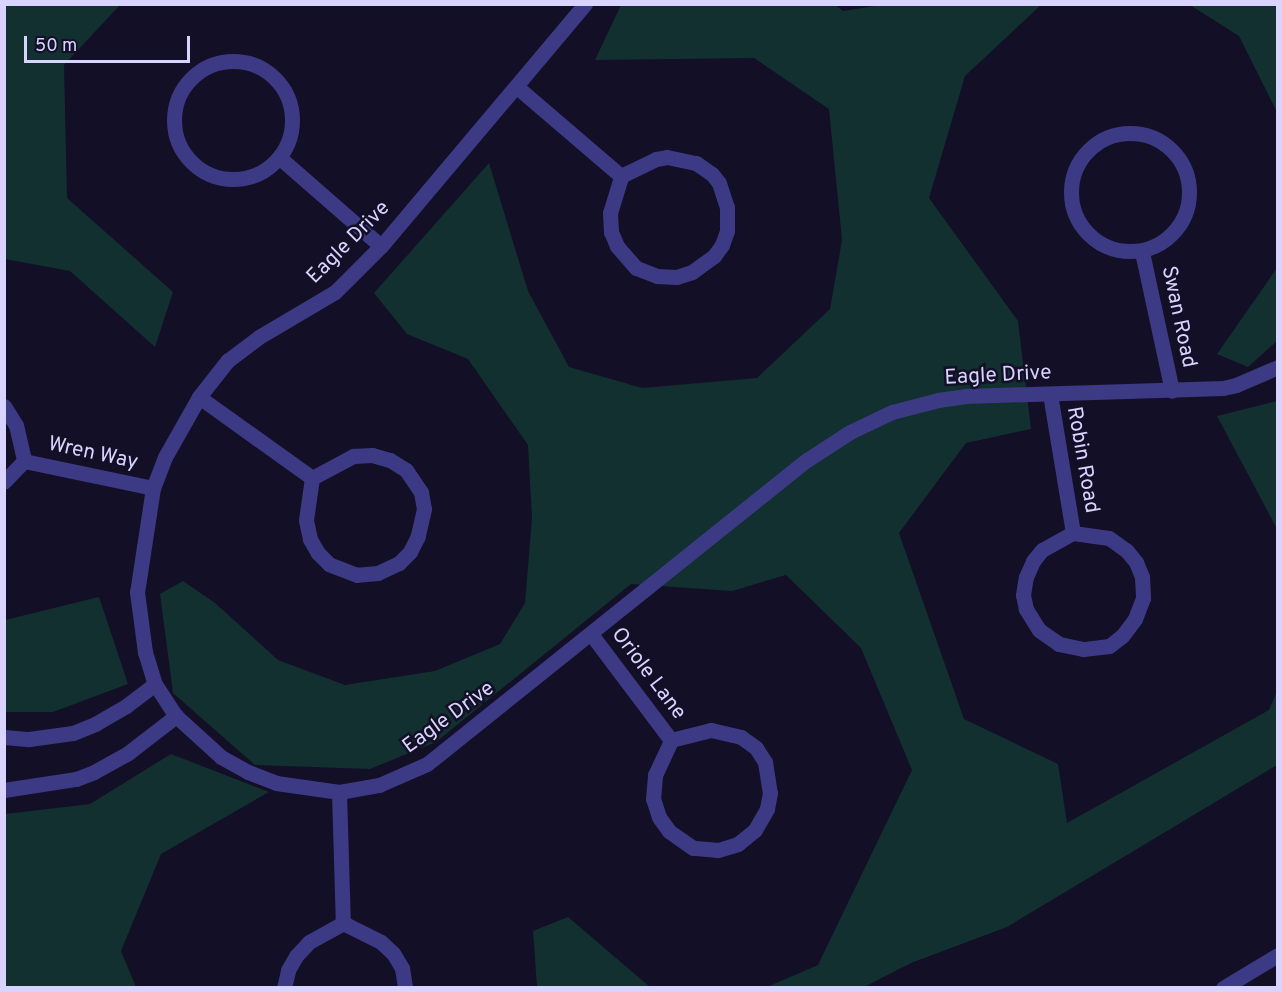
<!DOCTYPE html>
<style>
body{margin:0}
#map{position:relative;width:1282px;height:992px;overflow:hidden;background:#130f26;font-family:Overpass,sans-serif}
div>[style]{position:absolute}
.green>*{inset:0;background:#12302f}
.street>*{height:15px;margin:-7.5px;padding:0 7.5px;transform-origin:7.5px;border-radius:7.5px;background:#3d3a85}
.street>.ring{margin:-7.5px;padding:0;box-sizing:content-box;background:none;border:15px solid #3d3a85;border-radius:50%}
span{translate:-50% -50%;white-space:nowrap;text-align:center;line-height:1.15;-webkit-text-stroke:5px #130f26;paint-order:stroke}
.street-label{font-size:21px;color:#d9d4ff}
.frame{position:absolute;inset:0;border:6px solid #d9d4ff;pointer-events:none}
.scale{position:absolute;left:24px;top:36px;width:166px;height:27px;box-sizing:border-box;border:3px solid #d9d4ff;border-top:0;padding-left:8px;font-size:18px;line-height:21px;white-space:nowrap;color:#d9d4ff;-webkit-text-stroke:4px #130f26;paint-order:stroke}
</style>
<div id="map">
<div class="green">
<i style="clip-path:polygon(834px 4px,843px 11px,888px 4px,1041px 5px,965px 76px,929px 198px,1018px 321px,1031px 429px,966px 443px,899px 533px,964px 719px,1058px 764px,1067px 823px,1269px 710px,1277px 691px,1277px 765px,1007px 927px,911px 963px,864px 987px,767px 987px,818px 965px,912px 770px,861px 648px,786px 575px,732px 591px,631px 584px,436px 742px,370px 769px,255px 765px,173px 693px,160px 594px,183px 581px,215px 603px,278px 660px,345px 685px,435px 671px,500px 644px,525px 603px,532px 518px,528px 445px,468px 359px,407px 334px,374px 293px,489px 163px,528px 291px,569px 367px,642px 388px,757px 378px,830px 309px,842px 240px,829px 109px,754px 58px,595px 60px,621px 5px)"></i>
<i style="clip-path:polygon(4px 5px,120px 5px,64px 65px,67px 198px,173px 292px,155px 347px,70px 271px,5px 259px)"></i>
<i style="clip-path:polygon(1190px 5px,1277px 5px,1277px 112px,1239px 36px)"></i>
<i style="clip-path:polygon(1277px 268px,1277px 341px,1248px 367px,1217px 354px)"></i>
<i style="clip-path:polygon(1277px 401px,1278px 401px,1277px 529px,1217px 416px)"></i>
<i style="clip-path:polygon(99px 597px,128px 684px,53px 712px,5px 712px,5px 620px)"></i>
<i style="clip-path:polygon(171px 754px,269px 792px,161px 854px,121px 951px,136px 987px,5px 987px,5px 814px,90px 804px)"></i>
<i style="clip-path:polygon(568px 917px,650px 987px,537px 987px,533px 931px)"></i>
</div>
<div class="street">
<i style="left:585px;top:4px;width:317px;rotate:130.1deg"></i>
<i style="left:381px;top:246px;width:65px;rotate:135deg"></i>
<i style="left:335px;top:292px;width:88px;rotate:149.4deg"></i>
<i style="left:259px;top:337px;width:39px;rotate:143deg"></i>
<i style="left:228px;top:360px;width:47px;rotate:128.1deg"></i>
<i style="left:199px;top:397px;width:69px;rotate:119.5deg"></i>
<i style="left:165px;top:457px;width:33px;rotate:111deg"></i>
<i style="left:153px;top:488px;width:105px;rotate:98.7deg"></i>
<i style="left:137px;top:592px;width:61px;rotate:82.4deg"></i>
<i style="left:145px;top:652px;width:34px;rotate:73deg"></i>
<i style="left:155px;top:684px;width:38px;rotate:57deg"></i>
<i style="left:176px;top:716px;width:61px;rotate:42.3deg"></i>
<i style="left:221px;top:757px;width:31px;rotate:29deg"></i>
<i style="left:248px;top:772px;width:30px;rotate:21deg"></i>
<i style="left:276px;top:783px;width:64px;rotate:8.1deg"></i>
<i style="left:339px;top:792px;width:41px;rotate:-9.9deg"></i>
<i style="left:379px;top:785px;width:52px;rotate:-23.6deg"></i>
<i style="left:427px;top:764px;width:487px;rotate:-38.7deg"></i>
<i style="left:807px;top:460px;width:51px;rotate:-33.1deg"></i>
<i style="left:850px;top:432px;width:47px;rotate:-25.5deg"></i>
<i style="left:892px;top:412px;width:48px;rotate:-14.6deg"></i>
<i style="left:938px;top:400px;width:27px;rotate:-8deg"></i>
<i style="left:965px;top:396px;width:258px;rotate:-1.8deg"></i>
<i style="left:1223px;top:388px;width:13px;rotate:-13deg"></i>
<i style="left:1236px;top:385px;width:46px;rotate:-23.2deg"></i>
<i class="ring" style="left:174px;top:61px;width:103px;height:103px"></i>
<i style="left:517px;top:87px;width:137px;rotate:40.6deg"></i>
<i class="ring" style="left:1071px;top:133px;width:103px;height:103px"></i>
<i style="left:667px;top:157px;width:30px;rotate:12deg"></i>
<i style="left:696px;top:163px;width:19px;rotate:35deg"></i>
<i style="left:712px;top:174px;width:11px;rotate:52deg"></i>
<i style="left:719px;top:183px;width:25px;rotate:72deg"></i>
<i style="left:727px;top:207px;width:24px;rotate:90deg"></i>
<i style="left:727px;top:231px;width:15px;rotate:110deg"></i>
<i style="left:722px;top:245px;width:14px;rotate:126deg"></i>
<i style="left:714px;top:256px;width:27px;rotate:144deg"></i>
<i style="left:692px;top:272px;width:16px;rotate:162deg"></i>
<i style="left:677px;top:277px;width:20px;rotate:-177deg"></i>
<i style="left:657px;top:276px;width:22px;rotate:-159deg"></i>
<i style="left:636px;top:268px;width:29px;rotate:-131deg"></i>
<i style="left:617px;top:246px;width:15px;rotate:-113deg"></i>
<i style="left:611px;top:232px;width:19px;rotate:-93deg"></i>
<i style="left:610px;top:213px;width:39px;rotate:-73deg"></i>
<i style="left:621px;top:176px;width:39px;rotate:-26deg"></i>
<i style="left:656px;top:159px;width:11px;rotate:-10deg"></i>
<i style="left:280px;top:158px;width:134px;rotate:41.1deg"></i>
<i style="left:1142px;top:252px;width:142px;rotate:77.8deg"></i>
<i style="left:1050px;top:394px;width:141px;rotate:80.6deg"></i>
<i style="left:199px;top:397px;width:139px;rotate:35.6deg"></i>
<i style="left:4px;top:406px;width:22px;rotate:58deg"></i>
<i style="left:16px;top:425px;width:37px;rotate:77deg"></i>
<i style="left:24px;top:461px;width:29px;rotate:134deg"></i>
<i style="left:372px;top:455px;width:19px;rotate:16deg"></i>
<i style="left:390px;top:460px;width:19px;rotate:32deg"></i>
<i style="left:406px;top:470px;width:27px;rotate:56deg"></i>
<i style="left:421px;top:492px;width:17px;rotate:80deg"></i>
<i style="left:424px;top:509px;width:28px;rotate:103deg"></i>
<i style="left:418px;top:536px;width:18px;rotate:117deg"></i>
<i style="left:410px;top:552px;width:16px;rotate:135deg"></i>
<i style="left:399px;top:563px;width:23px;rotate:155deg"></i>
<i style="left:378px;top:573px;width:21px;rotate:175deg"></i>
<i style="left:357px;top:575px;width:30px;rotate:-159deg"></i>
<i style="left:329px;top:564px;width:16px;rotate:-135deg"></i>
<i style="left:318px;top:553px;width:16px;rotate:-120deg"></i>
<i style="left:310px;top:539px;width:19px;rotate:-102deg"></i>
<i style="left:306px;top:520px;width:42px;rotate:-81.9deg"></i>
<i style="left:312px;top:478px;width:47px;rotate:-28.2deg"></i>
<i style="left:353px;top:456px;width:19px;rotate:-3deg"></i>
<i style="left:24px;top:461px;width:132px;rotate:11.8deg"></i>
<i style="left:1073px;top:533px;width:36px;rotate:8deg"></i>
<i style="left:1109px;top:538px;width:22px;rotate:36deg"></i>
<i style="left:1127px;top:551px;width:14px;rotate:51deg"></i>
<i style="left:1136px;top:562px;width:16px;rotate:68deg"></i>
<i style="left:1142px;top:577px;width:21px;rotate:87deg"></i>
<i style="left:1143px;top:598px;width:22px;rotate:111deg"></i>
<i style="left:1135px;top:619px;width:21px;rotate:127deg"></i>
<i style="left:1122px;top:636px;width:16px;rotate:142deg"></i>
<i style="left:1109px;top:646px;width:26px;rotate:173deg"></i>
<i style="left:1083px;top:649px;width:25px;rotate:-168deg"></i>
<i style="left:1059px;top:644px;width:24px;rotate:-145deg"></i>
<i style="left:1039px;top:630px;width:25px;rotate:-122deg"></i>
<i style="left:1026px;top:609px;width:14px;rotate:-102deg"></i>
<i style="left:1023px;top:595px;width:18px;rotate:-81deg"></i>
<i style="left:1026px;top:577px;width:17px;rotate:-66deg"></i>
<i style="left:1033px;top:561px;width:14px;rotate:-51deg"></i>
<i style="left:1042px;top:550px;width:35px;rotate:-29deg"></i>
<i style="left:591px;top:634px;width:133px;rotate:53deg"></i>
<i style="left:711px;top:730px;width:31px;rotate:13deg"></i>
<i style="left:741px;top:737px;width:19px;rotate:36deg"></i>
<i style="left:756px;top:748px;width:17px;rotate:57deg"></i>
<i style="left:765px;top:762px;width:31px;rotate:81deg"></i>
<i style="left:770px;top:793px;width:16px;rotate:101deg"></i>
<i style="left:767px;top:809px;width:24px;rotate:120deg"></i>
<i style="left:755px;top:830px;width:22px;rotate:141deg"></i>
<i style="left:738px;top:844px;width:21px;rotate:163deg"></i>
<i style="left:718px;top:850px;width:25px;rotate:-175deg"></i>
<i style="left:693px;top:848px;width:29px;rotate:-145deg"></i>
<i style="left:669px;top:831px;width:17px;rotate:-126deg"></i>
<i style="left:659px;top:817px;width:19px;rotate:-108deg"></i>
<i style="left:653px;top:799px;width:24px;rotate:-85deg"></i>
<i style="left:655px;top:775px;width:38px;rotate:-65deg"></i>
<i style="left:671px;top:740px;width:41px;rotate:-14deg"></i>
<i style="left:4px;top:737px;width:25px;rotate:5deg"></i>
<i style="left:29px;top:739px;width:44px;rotate:-7.8deg"></i>
<i style="left:73px;top:733px;width:24px;rotate:-22deg"></i>
<i style="left:95px;top:724px;width:36px;rotate:-30deg"></i>
<i style="left:126px;top:706px;width:36px;rotate:-37deg"></i>
<i style="left:4px;top:790px;width:73px;rotate:-8.7deg"></i>
<i style="left:76px;top:779px;width:19px;rotate:-21deg"></i>
<i style="left:94px;top:772px;width:39px;rotate:-29deg"></i>
<i style="left:128px;top:753px;width:61px;rotate:-37.6deg"></i>
<i style="left:339px;top:792px;width:131px;rotate:88.3deg"></i>
<i style="left:284px;top:988px;width:18px;rotate:-77deg"></i>
<i style="left:288px;top:970px;width:16px;rotate:-60deg"></i>
<i style="left:296px;top:956px;width:19px;rotate:-47deg"></i>
<i style="left:309px;top:942px;width:39px;rotate:-29deg"></i>
<i style="left:343px;top:923px;width:42px;rotate:26.6deg"></i>
<i style="left:381px;top:942px;width:16px;rotate:43deg"></i>
<i style="left:393px;top:953px;width:17px;rotate:59deg"></i>
<i style="left:402px;top:968px;width:20px;rotate:81deg"></i>
<i style="left:1223px;top:988px;width:64px;rotate:-31deg"></i>
</div>
<div class="street-label">
<span style="left:349px;top:243px;rotate:-45deg">Eagle Drive</span>
<span style="left:1178px;top:317px;rotate:78deg">Swan Road</span>
<span style="left:998px;top:376px;rotate:-3deg">Eagle Drive</span>
<span style="left:93px;top:454px;rotate:12deg">Wren Way</span>
<span style="left:1082px;top:460px;rotate:80deg">Robin Road</span>
<span style="left:648px;top:674px;rotate:53deg">Oriole Lane</span>
<span style="left:449px;top:718px;rotate:-36deg">Eagle Drive</span>
</div>
<div class="frame"></div>
<div class="scale">50 m</div>
</div>
